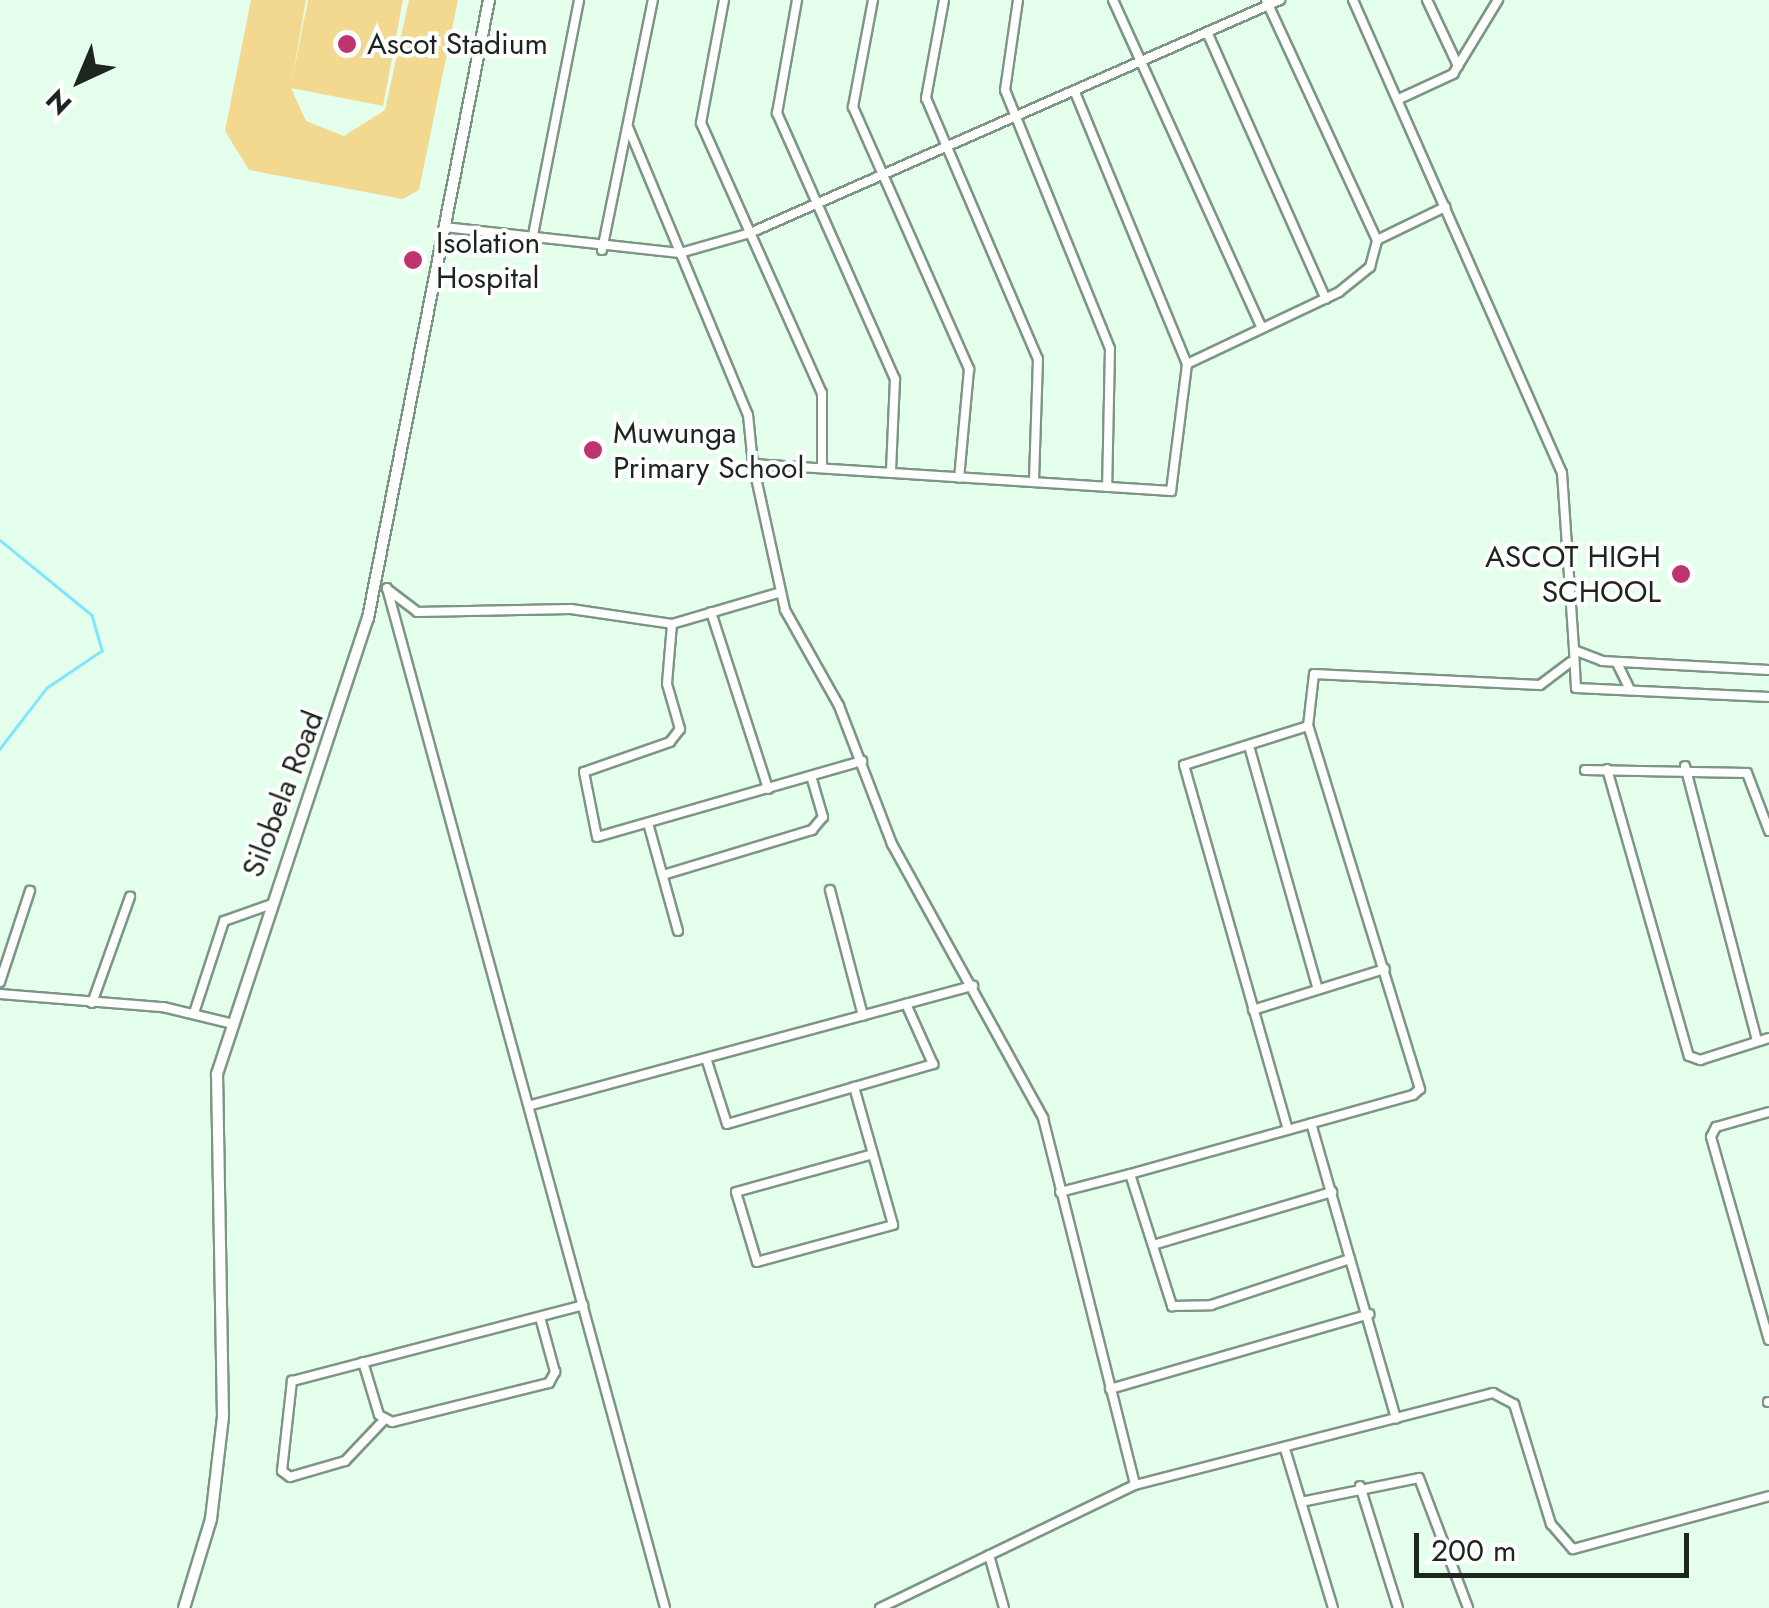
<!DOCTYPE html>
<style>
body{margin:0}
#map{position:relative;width:1769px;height:1608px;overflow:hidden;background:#e4ffeb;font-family:Jost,sans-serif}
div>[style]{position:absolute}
.green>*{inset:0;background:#f2d98f}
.stream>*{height:2.5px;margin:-1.25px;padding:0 1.25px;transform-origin:1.25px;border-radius:1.25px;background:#7fe6fe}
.roads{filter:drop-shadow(2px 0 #7d9683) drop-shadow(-2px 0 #7d9683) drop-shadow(0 2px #7d9683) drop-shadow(0 -2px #7d9683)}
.street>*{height:8px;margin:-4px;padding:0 4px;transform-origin:4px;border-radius:4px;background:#fff}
.secondary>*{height:10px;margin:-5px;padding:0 5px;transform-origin:5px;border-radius:5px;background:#fff}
.dots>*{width:28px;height:28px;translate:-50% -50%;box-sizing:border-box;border:5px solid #fff;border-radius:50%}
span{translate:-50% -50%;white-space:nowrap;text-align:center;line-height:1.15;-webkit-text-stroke:8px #fff;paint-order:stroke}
.poi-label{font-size:30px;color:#1c261e}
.left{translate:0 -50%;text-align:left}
.right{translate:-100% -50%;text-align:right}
.street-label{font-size:30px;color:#1c261e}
.north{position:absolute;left:30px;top:30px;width:100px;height:100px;-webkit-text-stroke:8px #fff;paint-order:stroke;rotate:224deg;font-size:28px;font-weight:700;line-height:40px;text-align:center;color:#1c261e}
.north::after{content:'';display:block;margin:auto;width:35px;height:45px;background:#1c261e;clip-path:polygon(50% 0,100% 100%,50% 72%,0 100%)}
.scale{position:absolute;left:1414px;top:1533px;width:275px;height:45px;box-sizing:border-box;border:5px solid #1c261e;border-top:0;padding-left:12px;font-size:30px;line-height:35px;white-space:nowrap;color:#1c261e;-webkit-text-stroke:8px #fff;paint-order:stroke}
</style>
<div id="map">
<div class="green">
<i style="clip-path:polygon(251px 0,306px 0,291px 85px,308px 0,403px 0,383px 106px,291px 88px,306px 121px,344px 136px,385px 110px,409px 0,458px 0,419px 190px,403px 199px,249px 170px,225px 131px)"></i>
</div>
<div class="stream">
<i style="left:0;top:540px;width:119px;rotate:39.2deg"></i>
<i style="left:92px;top:615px;width:37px;rotate:74deg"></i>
<i style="left:102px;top:651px;width:66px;rotate:146.1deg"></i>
<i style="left:47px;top:688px;width:77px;rotate:127.6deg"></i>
</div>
<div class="roads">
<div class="street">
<i style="left:724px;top:0;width:125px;rotate:100.6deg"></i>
<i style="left:701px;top:123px;width:296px;rotate:65.9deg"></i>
<i style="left:822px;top:393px;width:74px;rotate:90deg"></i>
<i style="left:797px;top:0;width:115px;rotate:100deg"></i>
<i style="left:777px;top:113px;width:291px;rotate:66.1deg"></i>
<i style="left:895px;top:379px;width:90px;rotate:92.5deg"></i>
<i style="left:873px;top:0;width:109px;rotate:100.6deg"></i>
<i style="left:853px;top:107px;width:287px;rotate:66.1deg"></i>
<i style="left:969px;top:369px;width:109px;rotate:95.2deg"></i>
<i style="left:944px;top:0;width:100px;rotate:100.4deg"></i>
<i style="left:926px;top:98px;width:284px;rotate:66.8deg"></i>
<i style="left:1038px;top:359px;width:121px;rotate:91.9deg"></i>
<i style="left:1018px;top:0;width:91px;rotate:98.2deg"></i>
<i style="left:1005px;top:90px;width:279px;rotate:67.9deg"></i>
<i style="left:1110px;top:349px;width:138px;rotate:91.2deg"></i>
<i style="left:1113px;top:0;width:358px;rotate:65.6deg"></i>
<i style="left:1266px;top:0;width:264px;rotate:65.2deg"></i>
<i style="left:1353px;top:0;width:517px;rotate:66.16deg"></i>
<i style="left:1562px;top:473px;width:177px;rotate:86.1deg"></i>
<i style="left:1574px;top:650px;width:30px;rotate:21deg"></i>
<i style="left:1602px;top:661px;width:167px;rotate:3.1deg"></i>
<i style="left:1427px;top:0;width:73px;rotate:64.8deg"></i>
<i style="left:1207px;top:32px;width:292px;rotate:66deg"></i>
<i style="left:1399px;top:99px;width:60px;rotate:-24.8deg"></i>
<i style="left:1453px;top:74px;width:87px;rotate:-58.7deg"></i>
<i style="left:628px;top:127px;width:312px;rotate:67.4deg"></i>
<i style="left:748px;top:415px;width:49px;rotate:84.2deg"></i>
<i style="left:753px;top:464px;width:419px;rotate:3.7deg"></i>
<i style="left:1171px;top:491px;width:128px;rotate:-82.8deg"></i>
<i style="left:1187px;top:364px;width:294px;rotate:-112.4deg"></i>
<i style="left:444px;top:227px;width:237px;rotate:6.3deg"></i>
<i style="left:680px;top:253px;width:73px;rotate:-15.9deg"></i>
<i style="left:750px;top:233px;width:579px;rotate:-23.73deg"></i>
<i style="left:532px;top:240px;width:245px;rotate:-78.9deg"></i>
<i style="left:602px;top:250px;width:255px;rotate:-78.5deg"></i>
<i style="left:1187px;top:364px;width:168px;rotate:-25.3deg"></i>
<i style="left:1339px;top:292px;width:40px;rotate:-39deg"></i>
<i style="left:1370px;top:267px;width:28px;rotate:-75deg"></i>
<i style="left:1377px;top:240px;width:76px;rotate:-25.9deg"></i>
<i style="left:753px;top:464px;width:149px;rotate:77.6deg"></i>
<i style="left:785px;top:610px;width:110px;rotate:60.6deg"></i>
<i style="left:839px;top:706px;width:148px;rotate:69deg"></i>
<i style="left:892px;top:844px;width:313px;rotate:61.1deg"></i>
<i style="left:1043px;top:1118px;width:378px;rotate:75.9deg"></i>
<i style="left:387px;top:588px;width:1057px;rotate:74.75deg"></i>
<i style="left:387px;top:589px;width:38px;rotate:37deg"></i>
<i style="left:417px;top:612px;width:154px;rotate:-1.1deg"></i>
<i style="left:571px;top:609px;width:102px;rotate:8.4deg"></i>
<i style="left:672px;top:624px;width:110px;rotate:-16.3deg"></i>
<i style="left:711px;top:612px;width:186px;rotate:72.1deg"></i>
<i style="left:672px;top:624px;width:60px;rotate:94.8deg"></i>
<i style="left:667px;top:684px;width:47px;rotate:73.9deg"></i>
<i style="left:680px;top:729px;width:16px;rotate:128deg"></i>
<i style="left:670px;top:742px;width:91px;rotate:160.8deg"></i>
<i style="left:584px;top:772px;width:66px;rotate:78.7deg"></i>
<i style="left:597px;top:837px;width:276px;rotate:-16deg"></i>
<i style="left:1574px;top:650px;width:38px;rotate:87deg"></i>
<i style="left:1576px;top:688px;width:193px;rotate:2.7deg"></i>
<i style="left:1617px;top:663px;width:28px;rotate:64deg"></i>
<i style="left:1308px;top:726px;width:52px;rotate:-83.4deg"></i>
<i style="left:1314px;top:674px;width:226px;rotate:2.8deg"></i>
<i style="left:1540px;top:685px;width:38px;rotate:-37deg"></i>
<i style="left:1249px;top:746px;width:250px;rotate:74.2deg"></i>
<i style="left:1685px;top:766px;width:284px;rotate:75.3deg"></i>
<i style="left:1607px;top:769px;width:298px;rotate:74.1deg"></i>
<i style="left:1689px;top:1056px;width:12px;rotate:20deg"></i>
<i style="left:1700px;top:1060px;width:72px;rotate:-17.7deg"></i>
<i style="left:1585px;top:770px;width:162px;rotate:1.1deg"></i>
<i style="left:1747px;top:773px;width:62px;rotate:69.2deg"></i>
<i style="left:648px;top:823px;width:112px;rotate:74.5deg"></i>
<i style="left:663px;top:875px;width:156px;rotate:-16.8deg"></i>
<i style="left:812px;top:830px;width:17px;rotate:-50deg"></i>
<i style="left:823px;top:817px;width:43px;rotate:-106.3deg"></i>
<i style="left:830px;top:890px;width:130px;rotate:75.3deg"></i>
<i style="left:0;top:982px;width:96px;rotate:-71.8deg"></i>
<i style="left:0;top:994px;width:164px;rotate:4.6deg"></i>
<i style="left:163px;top:1007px;width:68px;rotate:13.6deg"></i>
<i style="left:92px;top:1003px;width:113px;rotate:-70.3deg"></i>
<i style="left:1253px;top:1010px;width:138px;rotate:-17.3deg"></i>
<i style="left:194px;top:1013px;width:97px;rotate:-71.9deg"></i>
<i style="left:224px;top:921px;width:48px;rotate:-19.6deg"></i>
<i style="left:706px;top:1058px;width:69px;rotate:72.3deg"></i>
<i style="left:727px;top:1124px;width:215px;rotate:-16.2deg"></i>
<i style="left:933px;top:1064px;width:66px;rotate:-114.2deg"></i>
<i style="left:854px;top:1087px;width:143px;rotate:74.2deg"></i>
<i style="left:893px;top:1225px;width:141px;rotate:164.8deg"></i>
<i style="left:757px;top:1262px;width:73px;rotate:-106.7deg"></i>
<i style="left:736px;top:1192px;width:142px;rotate:-15.5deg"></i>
<i style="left:531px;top:1105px;width:458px;rotate:-15.1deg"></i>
<i style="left:1769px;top:1112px;width:55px;rotate:164.2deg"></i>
<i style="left:1716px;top:1127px;width:11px;rotate:117deg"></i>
<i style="left:1711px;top:1137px;width:211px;rotate:74.1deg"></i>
<i style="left:1130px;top:1174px;width:139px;rotate:72.3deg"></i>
<i style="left:1172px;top:1306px;width:39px;rotate:-1deg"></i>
<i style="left:1211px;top:1305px;width:146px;rotate:-18.3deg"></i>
<i style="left:1350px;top:1259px;width:141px;rotate:-106deg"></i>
<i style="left:1060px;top:1192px;width:72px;rotate:-14.4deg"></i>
<i style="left:1130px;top:1174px;width:294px;rotate:-15.6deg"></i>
<i style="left:1413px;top:1095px;width:9px;rotate:-41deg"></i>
<i style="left:1420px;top:1089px;width:380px;rotate:-107.1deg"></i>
<i style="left:1308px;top:726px;width:130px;rotate:162.5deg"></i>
<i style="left:1184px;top:765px;width:379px;rotate:74.1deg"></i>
<i style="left:1153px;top:1245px;width:187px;rotate:-16.5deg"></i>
<i style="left:1350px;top:1259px;width:166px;rotate:73.9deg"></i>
<i style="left:363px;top:1362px;width:55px;rotate:73.2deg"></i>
<i style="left:379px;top:1415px;width:15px;rotate:28deg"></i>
<i style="left:392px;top:1422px;width:162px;rotate:-14deg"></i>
<i style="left:549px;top:1383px;width:13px;rotate:-61deg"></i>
<i style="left:555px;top:1372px;width:57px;rotate:-105.3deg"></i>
<i style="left:1110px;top:1389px;width:270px;rotate:-16.1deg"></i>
<i style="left:1768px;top:1402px;width:1px"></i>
<i style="left:383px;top:1421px;width:55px;rotate:133.5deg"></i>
<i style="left:345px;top:1461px;width:57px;rotate:163.8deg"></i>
<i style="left:290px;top:1477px;width:10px;rotate:-143deg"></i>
<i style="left:282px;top:1471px;width:91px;rotate:-83.7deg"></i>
<i style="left:292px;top:1381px;width:301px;rotate:-14.6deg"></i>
<i style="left:1285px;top:1449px;width:166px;rotate:73.2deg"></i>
<i style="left:1360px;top:1486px;width:128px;rotate:72.7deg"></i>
<i style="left:1301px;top:1502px;width:120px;rotate:-11.5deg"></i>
<i style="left:1419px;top:1478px;width:139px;rotate:69.3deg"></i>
<i style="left:989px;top:1555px;width:55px;rotate:74.2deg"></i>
<i style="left:880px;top:1608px;width:283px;rotate:-25.8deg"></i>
<i style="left:1135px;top:1485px;width:370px;rotate:-14.4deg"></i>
<i style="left:1493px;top:1393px;width:24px;rotate:28deg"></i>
<i style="left:1514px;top:1404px;width:126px;rotate:72.9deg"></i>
<i style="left:1551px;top:1524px;width:33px;rotate:49deg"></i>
<i style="left:1573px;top:1549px;width:203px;rotate:-15.1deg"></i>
</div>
<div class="secondary">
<i style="left:184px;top:1608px;width:93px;rotate:-73.1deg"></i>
<i style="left:211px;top:1519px;width:103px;rotate:-83.3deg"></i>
<i style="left:223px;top:1417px;width:343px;rotate:-91deg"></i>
<i style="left:217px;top:1074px;width:480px;rotate:-71.7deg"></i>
<i style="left:368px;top:618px;width:630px;rotate:-78.92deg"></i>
</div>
</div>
<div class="dots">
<i style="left:347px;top:44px;background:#be346f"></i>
<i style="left:413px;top:260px;background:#be346f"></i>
<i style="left:593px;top:450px;background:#be346f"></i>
<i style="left:1681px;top:574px;background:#be346f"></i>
</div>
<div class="poi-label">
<span class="left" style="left:367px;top:44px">Ascot Stadium</span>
<span class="left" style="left:436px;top:260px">Isolation<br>Hospital</span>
<span class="left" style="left:613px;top:450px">Muwunga<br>Primary School</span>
<span class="right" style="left:1661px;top:574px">ASCOT HIGH<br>SCHOOL</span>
</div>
<div class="street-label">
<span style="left:283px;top:794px;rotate:-69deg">Silobela Road</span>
</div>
<div class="north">N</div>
<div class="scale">200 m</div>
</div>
